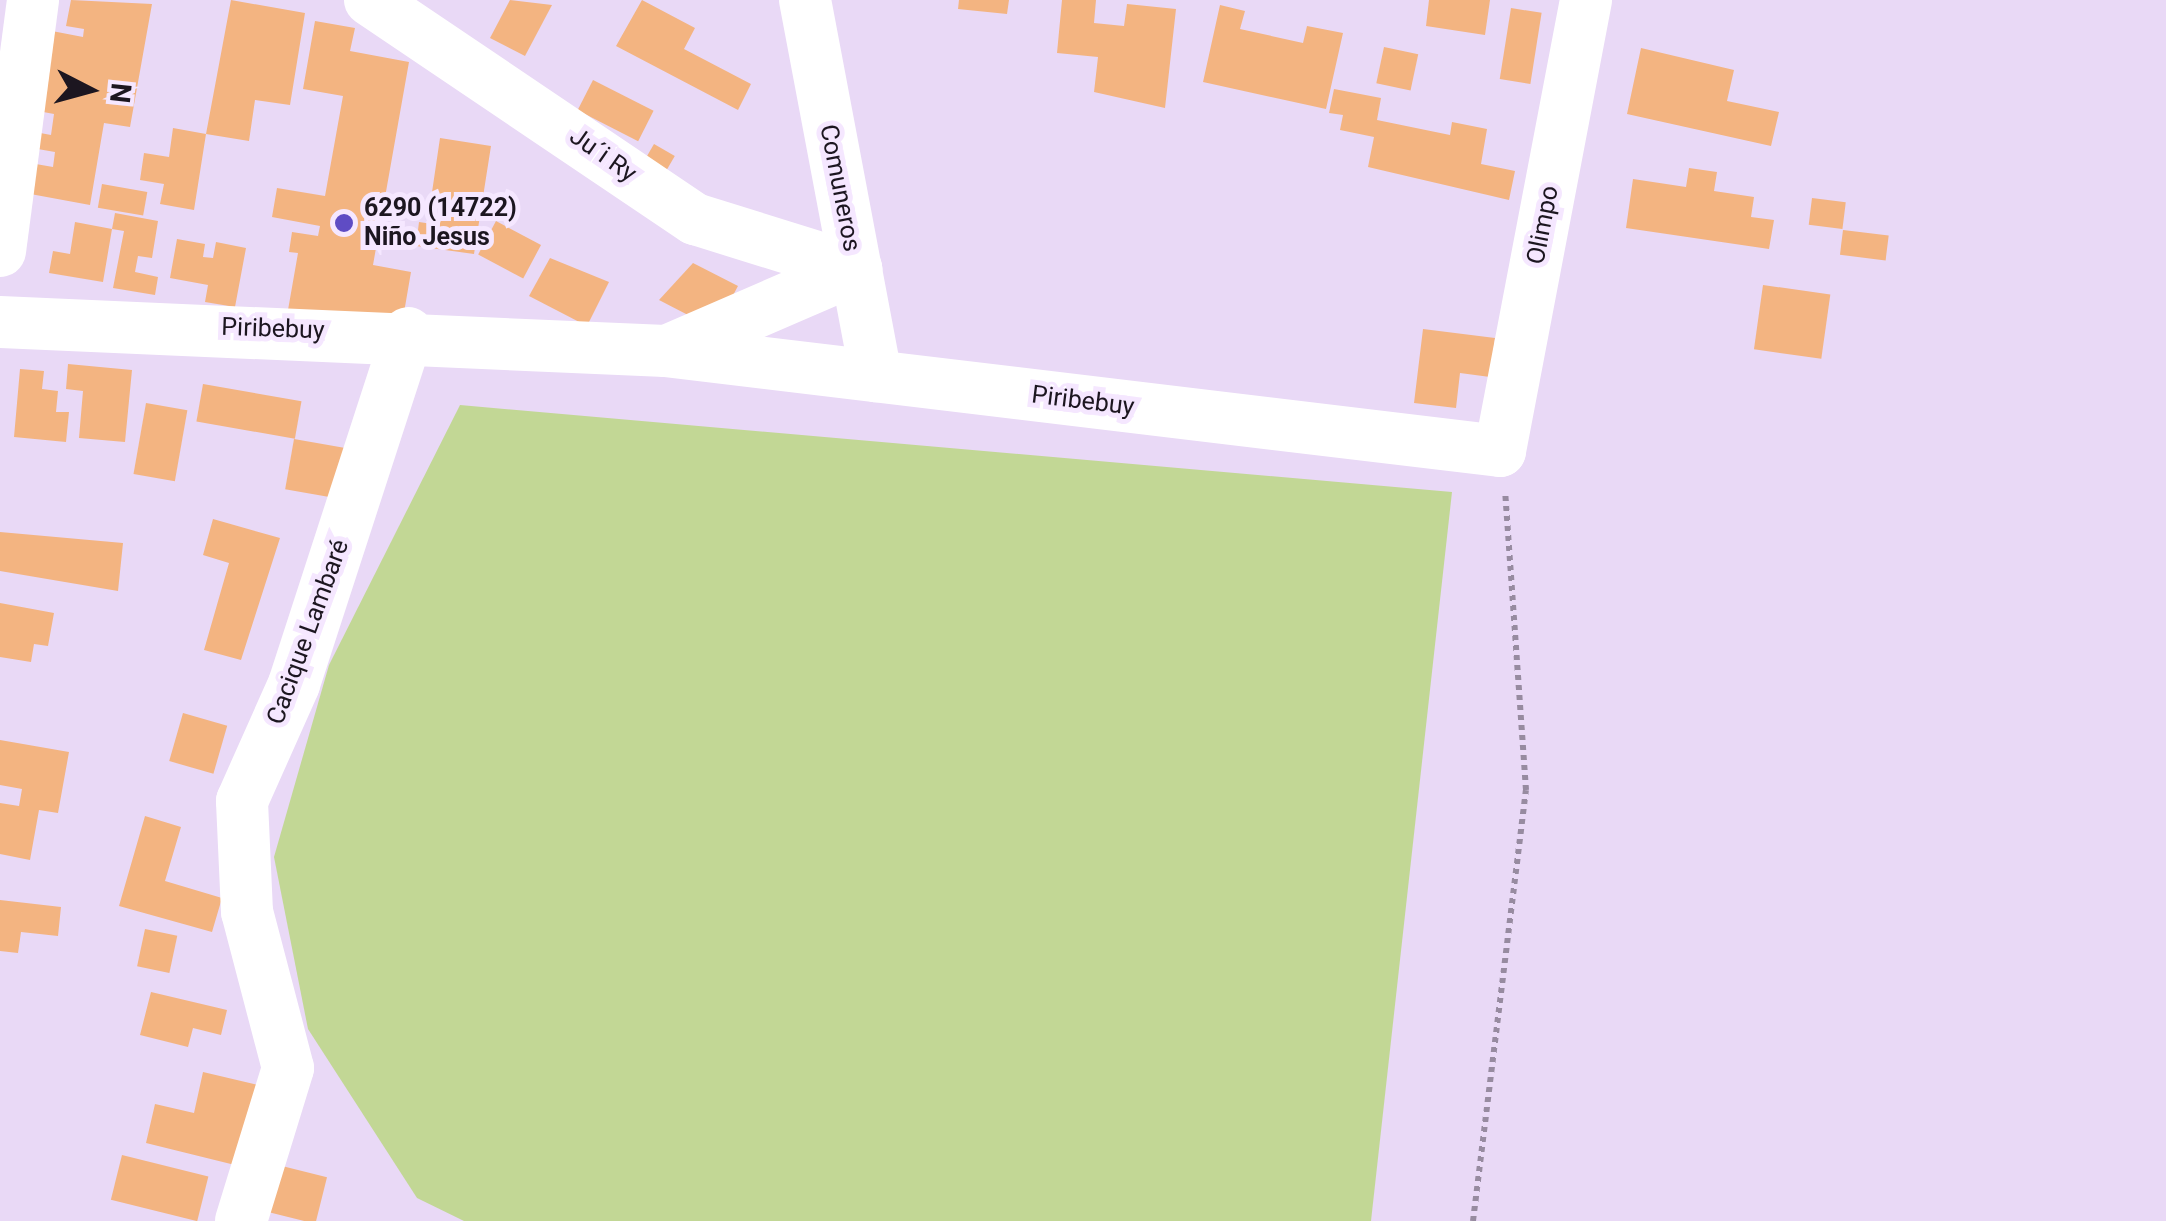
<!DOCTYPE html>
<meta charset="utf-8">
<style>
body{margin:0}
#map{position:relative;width:2166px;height:1221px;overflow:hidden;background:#e9d9f6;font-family:Roboto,sans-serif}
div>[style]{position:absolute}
.green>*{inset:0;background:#c2d795}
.building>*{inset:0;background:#f3b481;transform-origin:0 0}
.path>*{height:6px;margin-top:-3px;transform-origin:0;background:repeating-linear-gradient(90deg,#978ba0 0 5px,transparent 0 10px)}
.minor>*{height:52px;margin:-26px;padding:0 26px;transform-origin:26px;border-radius:26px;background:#fff}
.dots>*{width:28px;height:28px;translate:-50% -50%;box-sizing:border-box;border:5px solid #f5e7ff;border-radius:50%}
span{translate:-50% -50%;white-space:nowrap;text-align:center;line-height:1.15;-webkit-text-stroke:10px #f5e7ff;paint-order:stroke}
.street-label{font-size:25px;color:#1c1620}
.poi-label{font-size:25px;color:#1c1620;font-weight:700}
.left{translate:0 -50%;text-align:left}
.north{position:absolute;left:40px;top:40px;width:100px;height:100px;-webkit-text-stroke:8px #f5e7ff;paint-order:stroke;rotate:96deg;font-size:28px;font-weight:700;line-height:40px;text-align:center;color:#1c1620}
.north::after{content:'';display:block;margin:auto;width:35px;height:45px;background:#1c1620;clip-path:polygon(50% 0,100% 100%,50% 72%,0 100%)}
</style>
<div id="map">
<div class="green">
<i style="clip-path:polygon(460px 405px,1452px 492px,1371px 1221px,464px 1221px,417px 1198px,308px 1029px,274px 857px,329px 665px)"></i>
</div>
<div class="building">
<i style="clip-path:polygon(71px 0,152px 4px,130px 127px,104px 123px,90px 205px,25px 193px,30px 163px,53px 167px,55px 152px,32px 148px,35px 132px,51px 135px,54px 114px,38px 111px,52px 31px,83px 37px,84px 29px,66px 26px)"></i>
<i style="clip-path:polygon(231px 0,305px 13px,290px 105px,255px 100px,249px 141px,206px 134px,194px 210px,160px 204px,164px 184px,140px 180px,144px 153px,169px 157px,173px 128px,206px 134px)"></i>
<i style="clip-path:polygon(510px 0,552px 5px,525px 56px,490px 38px)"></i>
<i style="clip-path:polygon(642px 0,695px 28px,684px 49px,751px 84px,738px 110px,616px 46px)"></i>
<i style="clip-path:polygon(959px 0,1009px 0,1007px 14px,958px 9px)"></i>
<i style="clip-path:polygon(1062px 0,1096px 0,1094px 23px,1124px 26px,1127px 4px,1176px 9px,1165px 108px,1094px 92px,1098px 57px,1057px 53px)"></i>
<i style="clip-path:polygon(1429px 0,1490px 0,1485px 35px,1426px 26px)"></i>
<i style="clip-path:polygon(1220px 5px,1245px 11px,1240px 29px,1303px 43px,1307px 26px,1343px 33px,1326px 109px,1203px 82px)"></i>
<i style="left:1511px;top:8px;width:31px;height:72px;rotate:9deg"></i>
<i style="clip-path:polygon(315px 21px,355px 28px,350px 51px,409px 62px,373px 265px,411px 272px,401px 330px,288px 310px,298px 253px,289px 252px,292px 232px,318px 236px,320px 226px,272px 217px,277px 188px,325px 196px,343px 96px,303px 89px)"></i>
<i style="left:1384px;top:47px;width:35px;height:37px;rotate:12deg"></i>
<i style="clip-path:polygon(1641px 48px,1734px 70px,1727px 101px,1779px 112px,1771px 146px,1627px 114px)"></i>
<i style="left:593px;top:80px;width:68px;height:34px;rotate:27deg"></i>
<i style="clip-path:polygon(1334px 89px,1381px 98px,1377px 120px,1450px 135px,1452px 122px,1487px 129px,1481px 164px,1515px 171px,1509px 200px,1368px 167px,1374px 137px,1340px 130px,1343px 115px,1329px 113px)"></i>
<i style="clip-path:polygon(440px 138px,491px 146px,474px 254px,416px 246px,419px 222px,439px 225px,442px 201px,431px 199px)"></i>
<i style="left:654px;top:144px;width:24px;height:33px;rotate:30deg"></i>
<i style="clip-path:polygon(1689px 168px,1717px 172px,1714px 191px,1754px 197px,1751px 217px,1774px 220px,1769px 249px,1626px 228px,1633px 179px,1686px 187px)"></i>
<i style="left:102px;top:184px;width:46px;height:24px;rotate:10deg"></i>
<i style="left:1812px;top:198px;width:34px;height:27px;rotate:7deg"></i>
<i style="clip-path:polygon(115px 213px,158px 221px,152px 258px,138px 256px,135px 272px,158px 277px,155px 295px,113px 288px,124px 231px,112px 229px)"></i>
<i style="left:496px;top:221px;width:51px;height:38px;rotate:28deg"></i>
<i style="clip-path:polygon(75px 222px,112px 229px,103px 282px,49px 273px,53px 251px,70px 254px)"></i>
<i style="left:1843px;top:230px;width:46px;height:25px;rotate:7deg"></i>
<i style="clip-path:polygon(177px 239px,205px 244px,203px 257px,213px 258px,216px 242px,246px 248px,235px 307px,205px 302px,208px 285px,170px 278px)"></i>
<i style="clip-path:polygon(550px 258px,609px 282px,587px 326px,529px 296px)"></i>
<i style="clip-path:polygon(693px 263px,738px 286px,715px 329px,659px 300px)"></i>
<i style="left:1763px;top:285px;width:68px;height:65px;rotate:8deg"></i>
<i style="clip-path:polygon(1423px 329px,1495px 338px,1490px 377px,1460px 373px,1456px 408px,1414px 403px)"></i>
<i style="clip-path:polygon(68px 364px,132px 370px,125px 442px,79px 438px,83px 391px,66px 389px)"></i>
<i style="clip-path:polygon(20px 369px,44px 371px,42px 389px,58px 391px,56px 412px,69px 412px,66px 442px,14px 437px)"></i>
<i style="left:203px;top:384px;width:100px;height:38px;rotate:10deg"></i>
<i style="left:146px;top:403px;width:42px;height:72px;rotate:10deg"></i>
<i style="left:294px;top:439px;width:55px;height:51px;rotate:10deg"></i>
<i style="clip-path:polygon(213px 519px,280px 538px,241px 660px,204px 650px,229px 563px,203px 555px)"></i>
<i style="clip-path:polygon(0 532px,123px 543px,118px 591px,0 571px)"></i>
<i style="clip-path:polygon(0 603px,54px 613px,48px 646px,34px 644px,31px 662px,0 657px)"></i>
<i style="left:183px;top:713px;width:46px;height:50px;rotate:16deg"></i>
<i style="clip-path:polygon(0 740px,69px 752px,58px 813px,39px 810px,30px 860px,0 854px,0 803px,19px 806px,22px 789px,0 785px)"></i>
<i style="clip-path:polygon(145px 816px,181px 827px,165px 881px,222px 898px,212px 932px,119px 906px)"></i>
<i style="clip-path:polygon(0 900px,61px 907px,58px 936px,21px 932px,18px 953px,0 951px)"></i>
<i style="left:145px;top:929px;width:33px;height:38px;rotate:12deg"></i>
<i style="clip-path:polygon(151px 992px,227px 1010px,221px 1035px,193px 1028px,188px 1047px,140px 1035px)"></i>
<i style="clip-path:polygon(203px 1072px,258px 1085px,239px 1166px,146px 1143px,155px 1104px,194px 1113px)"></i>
<i style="left:122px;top:1155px;width:89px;height:46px;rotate:14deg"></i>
<i style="left:262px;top:1161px;width:67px;height:48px;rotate:14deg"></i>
</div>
<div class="path">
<i style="left:1473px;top:1221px;width:434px;rotate:-83deg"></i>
<i style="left:1526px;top:790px;width:299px;rotate:-94deg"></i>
</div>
<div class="minor">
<i style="left:370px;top:0;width:392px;rotate:34deg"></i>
<i style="left:695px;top:219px;width:169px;rotate:17.3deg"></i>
<i style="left:805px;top:0;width:383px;rotate:79.3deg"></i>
<i style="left:0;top:251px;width:253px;rotate:-82.5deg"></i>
<i style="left:0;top:322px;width:666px;rotate:2.5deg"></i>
<i style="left:665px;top:351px;width:841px;rotate:6.83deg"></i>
<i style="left:1500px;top:451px;width:459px;rotate:-79.2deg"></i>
<i style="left:671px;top:349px;width:202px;rotate:-23.4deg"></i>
<i style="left:241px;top:1221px;width:160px;rotate:-72.9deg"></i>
<i style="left:288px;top:1068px;width:161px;rotate:-104.7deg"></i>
<i style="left:247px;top:912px;width:111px;rotate:-92.6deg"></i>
<i style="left:242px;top:801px;width:128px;rotate:-66deg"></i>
<i style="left:294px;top:684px;width:369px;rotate:-72deg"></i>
</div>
<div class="dots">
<i style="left:344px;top:223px;background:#5f4cc4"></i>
</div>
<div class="street-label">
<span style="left:603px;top:155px;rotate:35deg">Ju´i Ry</span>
<span style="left:840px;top:188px;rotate:79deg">Comuneros</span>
<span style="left:1543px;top:225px;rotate:-79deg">Olimpo</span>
<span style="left:273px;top:329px;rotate:2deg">Piribebuy</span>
<span style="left:1083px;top:401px;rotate:7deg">Piribebuy</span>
<span style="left:308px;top:632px;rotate:-70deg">Cacique Lambaré</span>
</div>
<div class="poi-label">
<span class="left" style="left:364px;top:223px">6290 (14722)<br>Niño Jesus</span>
</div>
<div class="north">N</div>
</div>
